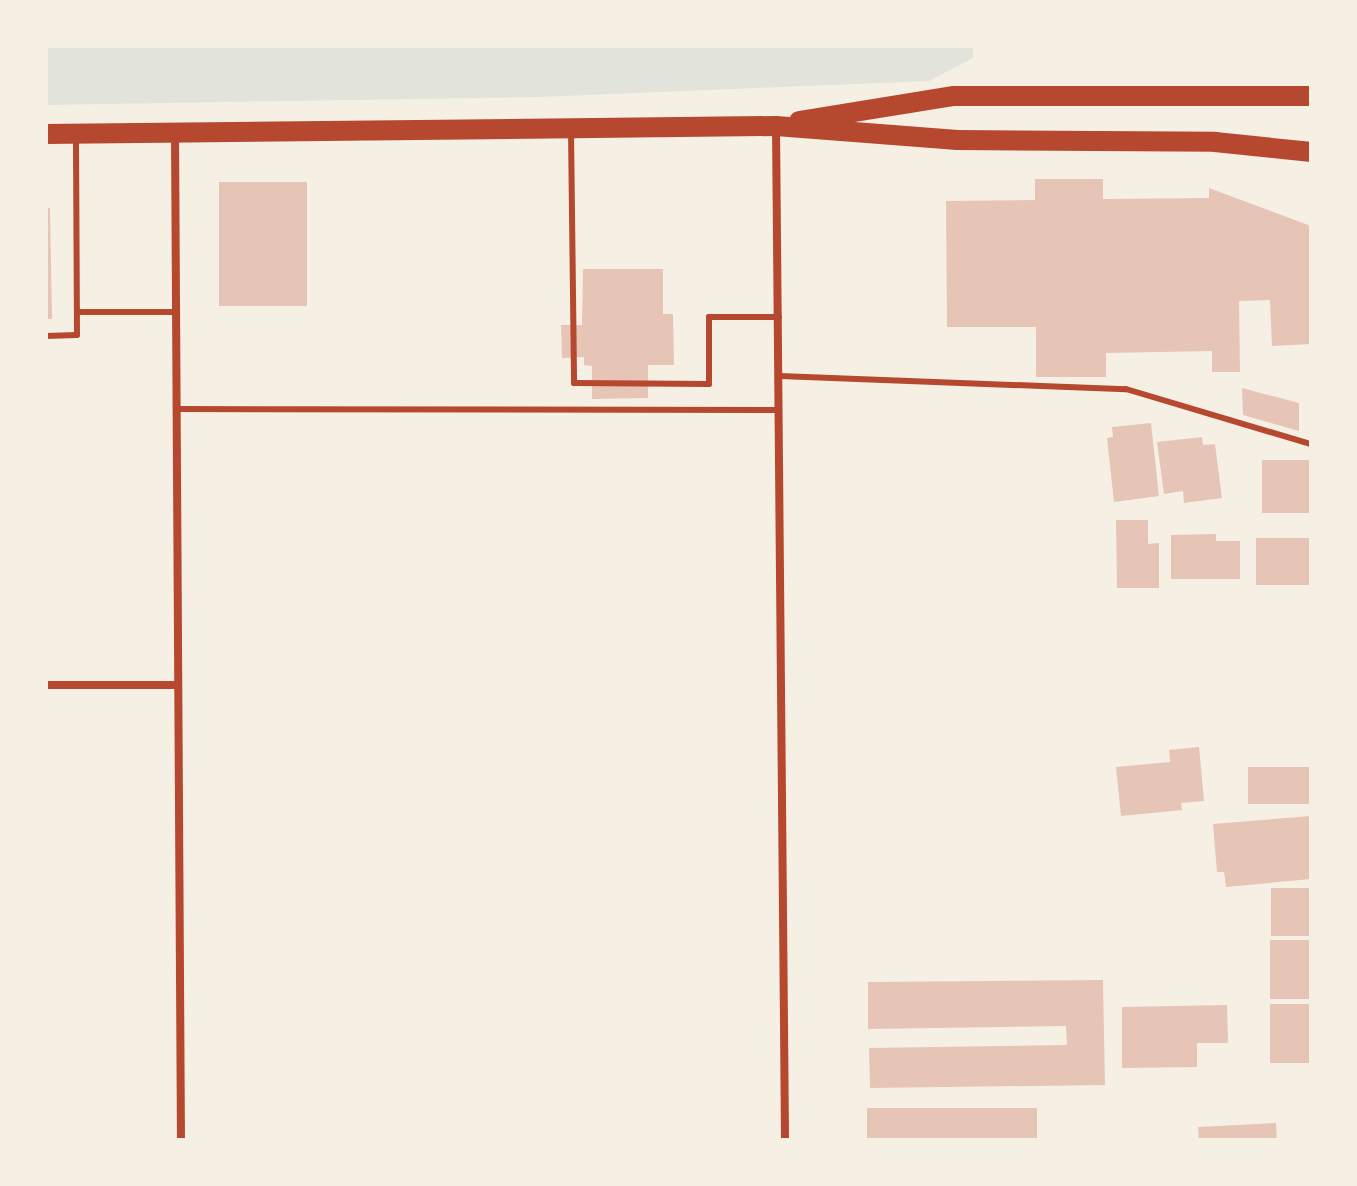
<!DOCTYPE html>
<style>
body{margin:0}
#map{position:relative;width:1357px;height:1186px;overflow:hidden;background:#f6efe4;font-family:"Nunito Sans",sans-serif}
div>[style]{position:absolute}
.green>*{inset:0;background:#e2e4dc}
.building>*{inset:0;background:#e6c5b7;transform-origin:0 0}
.service>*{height:6px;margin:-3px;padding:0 3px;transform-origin:3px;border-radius:3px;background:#b5482f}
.minor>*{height:8px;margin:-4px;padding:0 4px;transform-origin:4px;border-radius:4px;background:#b5482f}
.primary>*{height:20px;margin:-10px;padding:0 10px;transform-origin:10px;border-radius:10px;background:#b5482f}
span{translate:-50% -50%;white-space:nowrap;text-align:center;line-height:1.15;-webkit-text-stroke:6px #f6efe4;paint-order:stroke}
.frame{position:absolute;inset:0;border:48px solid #f6efe4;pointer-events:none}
</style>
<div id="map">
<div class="green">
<i style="clip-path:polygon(46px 46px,973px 46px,973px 58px,929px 81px,539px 97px,46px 105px)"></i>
</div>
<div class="building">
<i style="clip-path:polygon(1035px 179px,1103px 179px,1103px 199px,1209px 198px,1209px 188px,1311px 226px,1311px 344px,1272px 346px,1270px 300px,1239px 301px,1240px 372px,1212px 372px,1212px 351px,1106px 353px,1106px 377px,1036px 377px,1036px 327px,947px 327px,946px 201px,1035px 200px)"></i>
<i style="left:219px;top:182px;width:88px;height:124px"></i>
<i style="clip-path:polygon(46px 208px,50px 208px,52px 319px,46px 319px)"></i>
<i style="clip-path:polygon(583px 269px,663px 269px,663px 314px,673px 314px,674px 365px,648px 365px,648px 398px,592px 399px,592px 366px,584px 365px,584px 357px,562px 358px,561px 325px,582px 325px)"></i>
<i style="clip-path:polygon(1242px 388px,1299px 403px,1299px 431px,1243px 415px)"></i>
<i style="clip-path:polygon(1151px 423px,1159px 496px,1114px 502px,1107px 438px,1113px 437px,1112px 427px)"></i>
<i style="clip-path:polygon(1202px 437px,1203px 445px,1215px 444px,1222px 498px,1184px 503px,1183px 491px,1164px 494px,1157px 442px)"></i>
<i style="left:1311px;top:460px;width:53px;height:49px;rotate:90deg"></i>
<i style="clip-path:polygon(1116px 520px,1148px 520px,1148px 544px,1159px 543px,1159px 588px,1117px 588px)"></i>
<i style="clip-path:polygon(1216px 534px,1216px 541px,1240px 541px,1240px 579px,1171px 579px,1171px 535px)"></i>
<i style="left:1256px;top:538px;width:55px;height:47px"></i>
<i style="clip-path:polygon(1199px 747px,1204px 801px,1181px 803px,1182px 810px,1121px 816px,1116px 767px,1170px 762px,1169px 750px)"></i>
<i style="left:1311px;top:767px;width:37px;height:63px;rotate:90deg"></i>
<i style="clip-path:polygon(1311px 816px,1311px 879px,1226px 887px,1224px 872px,1217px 872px,1213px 824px)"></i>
<i style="left:1271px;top:888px;width:40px;height:48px"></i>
<i style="left:1270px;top:940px;width:41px;height:59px"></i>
<i style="clip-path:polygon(1103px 980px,1105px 1085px,870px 1088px,869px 1048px,1067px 1045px,1066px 1026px,868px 1029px,868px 982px)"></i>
<i style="left:1270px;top:1004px;width:41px;height:59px"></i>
<i style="clip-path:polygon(1227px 1005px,1228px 1043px,1197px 1043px,1197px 1067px,1122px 1068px,1122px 1007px)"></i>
<i style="left:1037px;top:1108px;width:32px;height:170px;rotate:90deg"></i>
<i style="left:1276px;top:1123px;width:17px;height:78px;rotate:87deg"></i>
</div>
<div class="service">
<i style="left:571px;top:131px;width:252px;rotate:89.3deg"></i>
<i style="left:574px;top:383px;width:135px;rotate:0.4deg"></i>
<i style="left:709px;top:384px;width:67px;rotate:-90deg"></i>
<i style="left:709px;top:317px;width:70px"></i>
<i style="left:77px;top:312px;width:99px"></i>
<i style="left:46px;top:336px;width:31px;rotate:-2deg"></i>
<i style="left:77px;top:335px;width:198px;rotate:-90.3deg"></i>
<i style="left:780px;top:376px;width:346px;rotate:2.2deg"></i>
<i style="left:1126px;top:389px;width:193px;rotate:16.6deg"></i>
<i style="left:176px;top:409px;width:603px;rotate:0.1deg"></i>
</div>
<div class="minor">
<i style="left:776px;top:126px;width:1014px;rotate:89.49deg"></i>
<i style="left:175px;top:134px;width:1006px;rotate:89.66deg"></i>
<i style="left:46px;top:685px;width:131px"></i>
</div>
<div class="primary">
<i style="left:799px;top:121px;width:157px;rotate:-9.2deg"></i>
<i style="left:954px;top:96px;width:357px"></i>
<i style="left:46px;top:134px;width:730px;rotate:-0.63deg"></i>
<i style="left:776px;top:126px;width:182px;rotate:4.4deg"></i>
<i style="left:957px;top:140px;width:258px;rotate:0.4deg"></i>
<i style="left:1215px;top:142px;width:97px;rotate:5.9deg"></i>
</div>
<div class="frame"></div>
</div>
